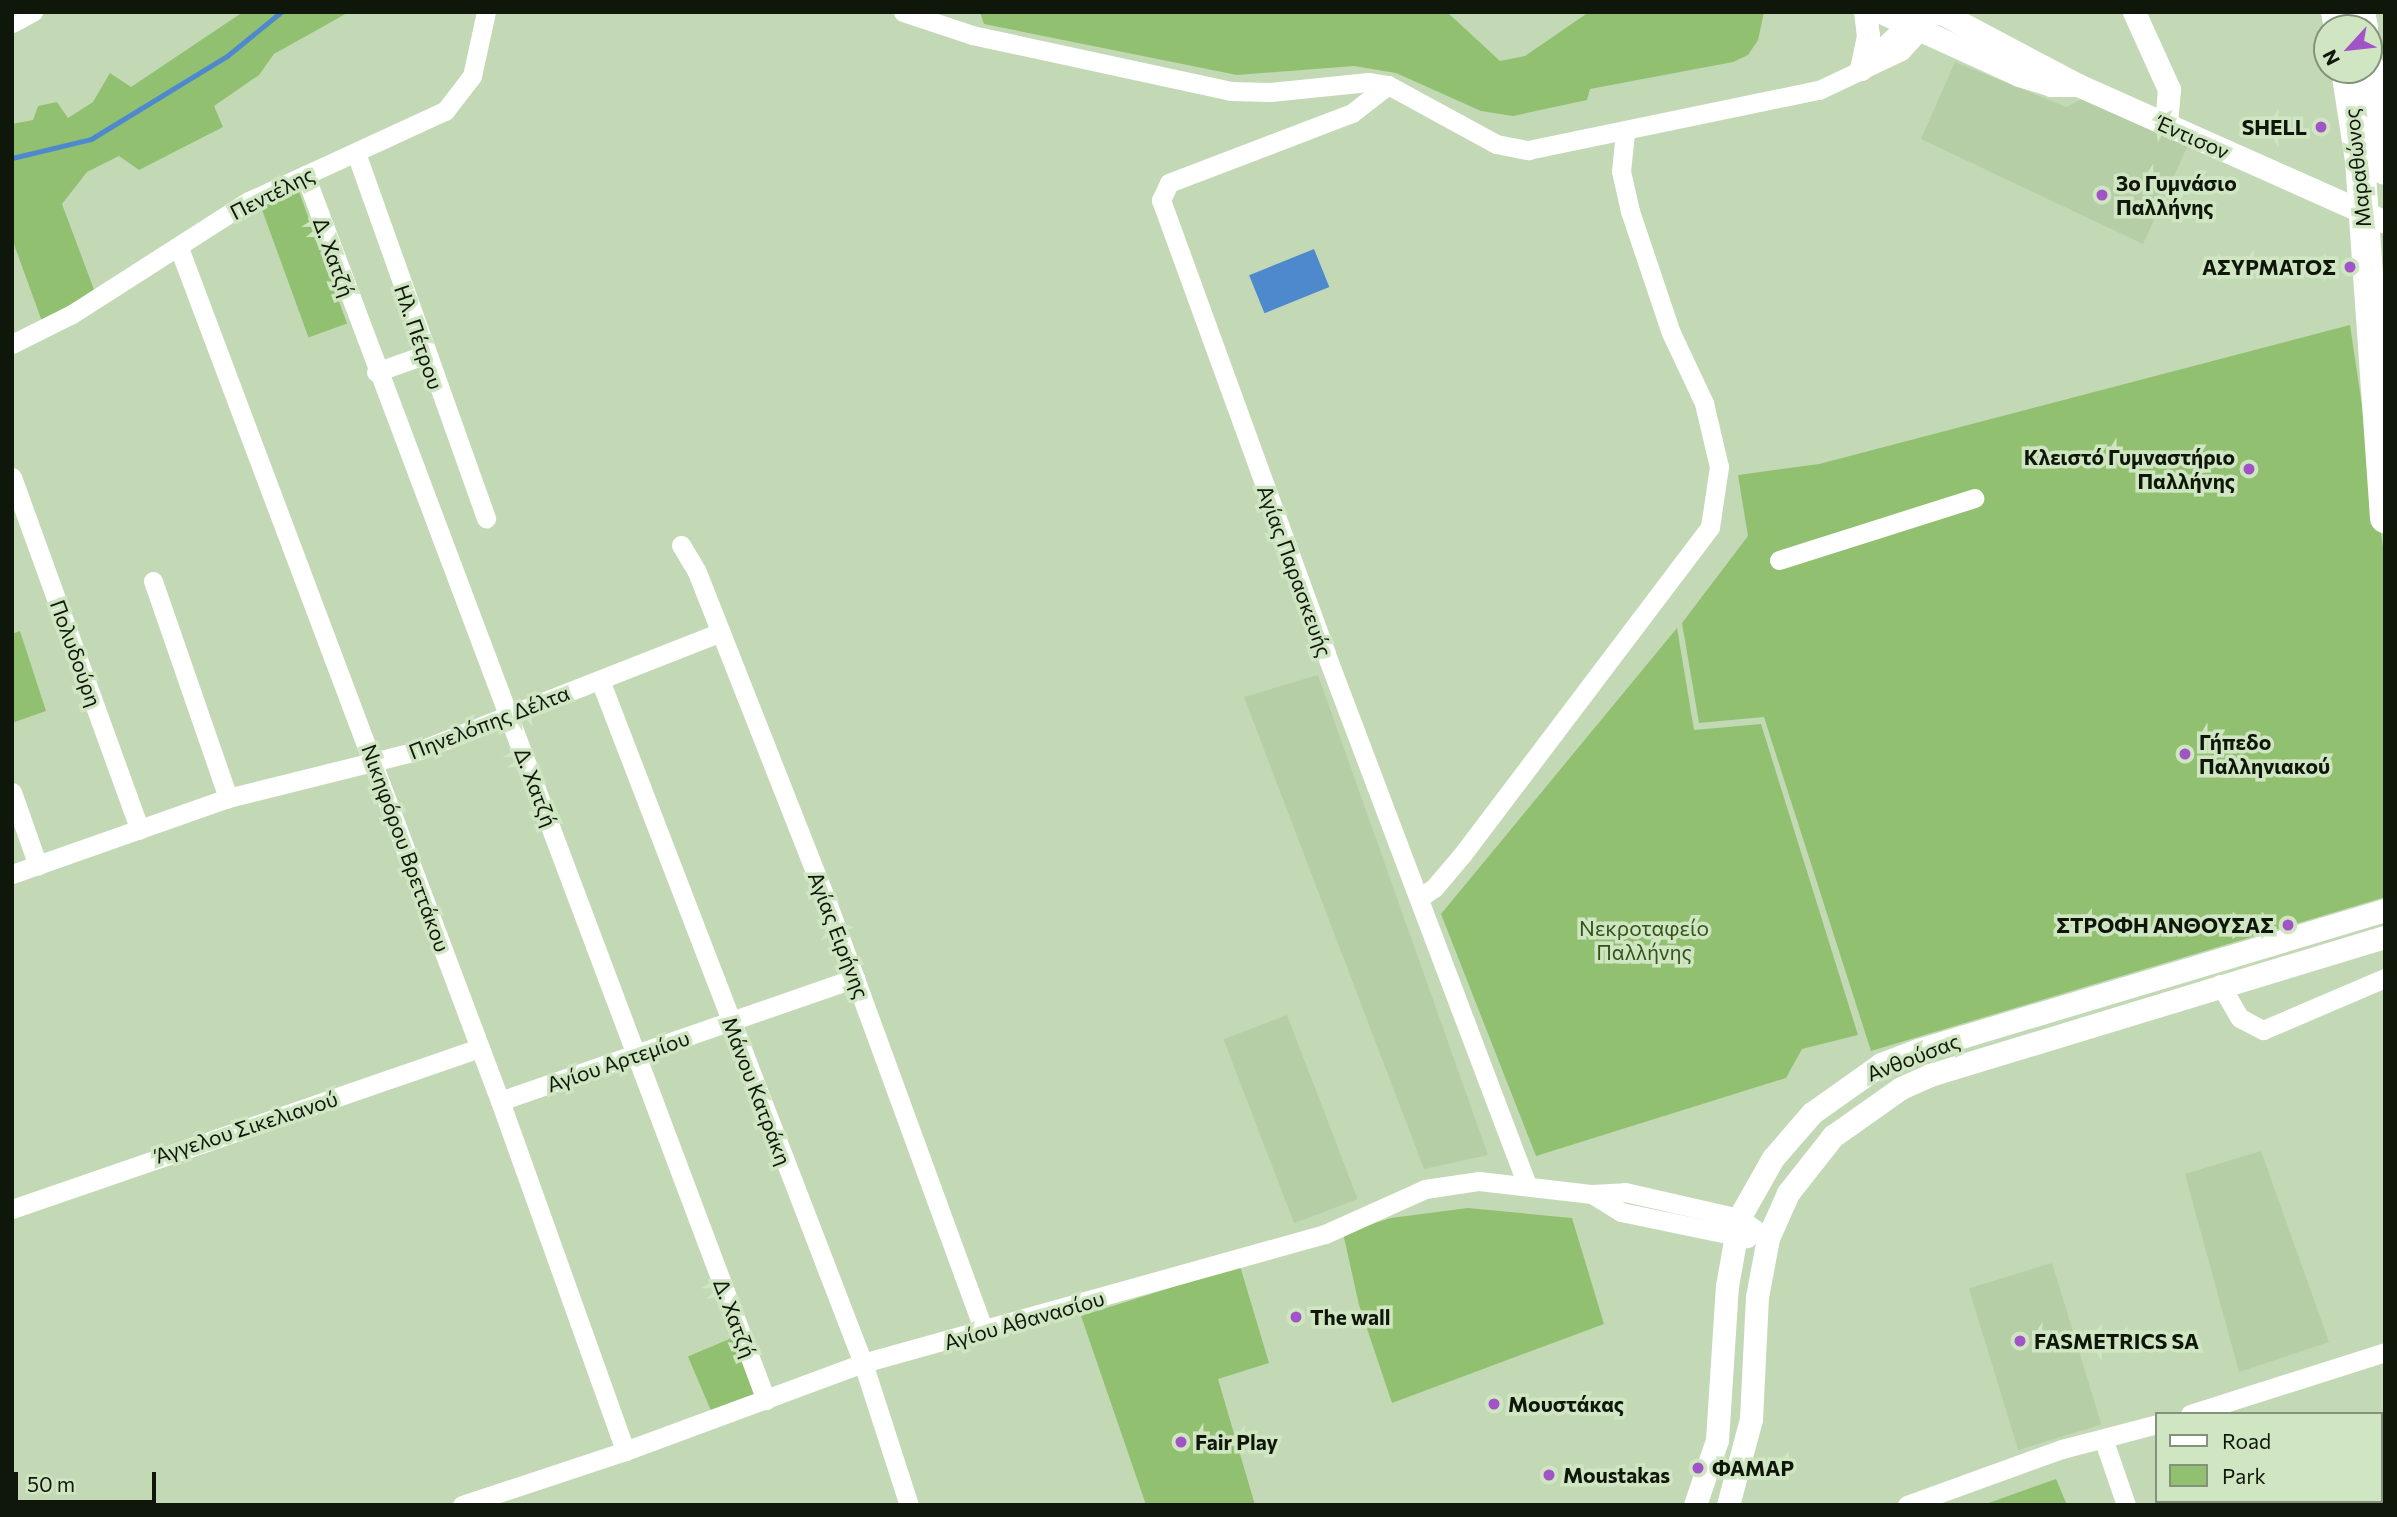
<!DOCTYPE html>
<meta charset="utf-8">
<style>
body{margin:0}
#map{position:relative;width:2397px;height:1517px;overflow:hidden;background:#c3d9b6;font-family:Commissioner,sans-serif}
div>[style]{position:absolute}
.built>*{inset:0;background:#b5cea5;transform-origin:0 0}
.green>*{inset:0;background:#91c170;transform-origin:0 0}
.water>*{inset:0;background:#4e89ce;transform-origin:0 0}
.stream>*{height:5px;margin:-2.5px;padding:0 2.5px;transform-origin:2.5px;border-radius:2.5px;background:#4e89ce}
.minor>*{height:19px;margin:-9.5px;padding:0 9.5px;transform-origin:9.5px;border-radius:9.5px;background:#fff}
.tertiary>*{height:23px;margin:-11.5px;padding:0 11.5px;transform-origin:11.5px;border-radius:11.5px;background:#fff}
.primary>*{height:30px;margin:-15px;padding:0 15px;transform-origin:15px;border-radius:15px;background:#fff}
.motorway>*{height:33px;margin:-16.5px;padding:0 16.5px;transform-origin:16.5px;border-radius:16.5px;background:#fff}
.dots>*{width:19px;height:19px;translate:-50% -50%;box-sizing:border-box;border:4px solid #d0e6c3;border-radius:50%}
span{translate:-50% -50%;white-space:nowrap;text-align:center;line-height:1.15;-webkit-text-stroke:7px #d0e6c3;paint-order:stroke}
.poi-label{font-size:21px;color:#0f170a;font-weight:700}
.right{translate:-100% -50%;text-align:right}
.left{translate:0 -50%;text-align:left}
.street-label{font-size:21px;color:#0f170a}
.park-label{font-size:21px;color:#34531b}
.frame{position:absolute;inset:0;border:14px solid #0f170a;pointer-events:none}
.legend{position:absolute;left:2155px;top:1412px;width:228px;height:91px;box-sizing:border-box;background:#d0e6c3;border:2px solid #839379;margin:0;padding:9px 12px;list-style:none;font-size:21px;color:#0f170a}
.legend li{display:flex;align-items:center;gap:14px;height:35px}
.legend b{width:35px;border:2px solid #839379}
.north{position:absolute;left:2313px;top:14px;width:70px;height:70px;box-sizing:border-box;background:#d0e6c3;border:2px solid #839379;border-radius:50%;rotate:243deg;font-size:19px;font-weight:700;line-height:28px;text-align:center;color:#0f170a}
.north::after{content:'';display:block;margin:auto;width:24px;height:32px;background:#a154c6;clip-path:polygon(50% 0,100% 100%,50% 72%,0 100%)}
.scale{position:absolute;left:14px;top:1472px;width:142px;height:32px;box-sizing:border-box;border:4px solid #0f170a;border-top:0;padding-left:9px;font-size:21px;line-height:24px;white-space:nowrap;color:#0f170a;-webkit-text-stroke:5px #d0e6c3;paint-order:stroke}
</style>
<div id="map">
<div class="built">
<i style="clip-path:polygon(1955px 62px,2066px 107px,2085px 98px,2188px 145px,2143px 244px,1921px 139px)"></i>
<i style="clip-path:polygon(1318px 675px,1488px 1155px,1424px 1169px,1244px 697px)"></i>
<i style="left:1287px;top:1015px;width:197px;height:68px;rotate:69deg"></i>
<i style="clip-path:polygon(2261px 1151px,2329px 1342px,2239px 1372px,2185px 1174px)"></i>
<i style="left:2052px;top:1263px;width:169px;height:87px;rotate:73deg"></i>
</div>
<div class="green">
<i style="clip-path:polygon(243px 12px,349px 12px,274px 54px,259px 75px,214px 106px,223px 127px,139px 170px,119px 156px,87px 172px,62px 204px,99px 303px,47px 335px,12px 239px,12px 124px,33px 120px,38px 106px,57px 102px,68px 118px,93px 102px,110px 73px,131px 87px)"></i>
<i style="clip-path:polygon(1447px 12px,1500px 61px,1525px 56px,1589px 12px,1764px 12px,1758px 40px,1748px 55px,1733px 62px,1590px 89px,1587px 100px,1513px 116px,1481px 111px,1396px 73px,1354px 66px,1237px 75px,984px 24px,980px 12px)"></i>
<i style="left:293px;top:175px;width:158px;height:41px;rotate:70deg"></i>
<i style="clip-path:polygon(2350px 325px,2385px 560px,2385px 897px,1871px 1051px,1764px 717px,1699px 723px,1682px 623px,1748px 536px,1738px 475px,1819px 464px)"></i>
<i style="clip-path:polygon(1677px 628px,1694px 730px,1761px 724px,1858px 1035px,1802px 1049px,1786px 1078px,1536px 1156px,1441px 914px)"></i>
<i style="clip-path:polygon(20px 631px,46px 711px,12px 723px,12px 634px)"></i>
<i style="clip-path:polygon(1468px 1208px,1572px 1218px,1604px 1324px,1392px 1403px,1359px 1305px,1343px 1233px,1391px 1218px)"></i>
<i style="clip-path:polygon(1240px 1266px,1269px 1363px,1218px 1379px,1255px 1505px,1146px 1505px,1081px 1316px)"></i>
<i style="left:734px;top:1337px;width:76px;height:50px;rotate:67deg"></i>
<i style="clip-path:polygon(2056px 1479px,2067px 1505px,1983px 1505px)"></i>
</div>
<div class="water">
<i style="left:1314px;top:249px;width:41px;height:70px;rotate:68deg"></i>
</div>
<div class="stream">
<i style="left:12px;top:158px;width:81px;rotate:-13.5deg"></i>
<i style="left:91px;top:139px;width:159px;rotate:-31.4deg"></i>
<i style="left:227px;top:56px;width:70px;rotate:-39.2deg"></i>
</div>
<div class="minor">
<i style="left:903px;top:12px;width:73px;rotate:18.4deg"></i>
<i style="left:972px;top:35px;width:264px;rotate:12.2deg"></i>
<i style="left:1230px;top:91px;width:40px;rotate:1.4deg"></i>
<i style="left:1270px;top:92px;width:99px;rotate:-5.8deg"></i>
<i style="left:1368px;top:82px;width:20px;rotate:9deg"></i>
<i style="left:1388px;top:85px;width:123px;rotate:28.6deg"></i>
<i style="left:1496px;top:144px;width:33px;rotate:11deg"></i>
<i style="left:1528px;top:150px;width:297px;rotate:-11.7deg"></i>
<i style="left:1819px;top:90px;width:91px;rotate:-25.4deg"></i>
<i style="left:1901px;top:51px;width:53px;rotate:-47.3deg"></i>
<i style="left:12px;top:23px;width:24px;rotate:-28deg"></i>
<i style="left:1864px;top:65px;width:76px;rotate:-43.9deg"></i>
<i style="left:1388px;top:85px;width:46px;rotate:142.1deg"></i>
<i style="left:1352px;top:113px;width:196px;rotate:159.1deg"></i>
<i style="left:1169px;top:183px;width:19px;rotate:115deg"></i>
<i style="left:1161px;top:200px;width:483px;rotate:70deg"></i>
<i style="left:1326px;top:654px;width:568px;rotate:69.27deg"></i>
<i style="left:356px;top:153px;width:388px;rotate:70.4deg"></i>
<i style="left:305px;top:175px;width:1309px;rotate:69.38deg"></i>
<i style="left:179px;top:248px;width:911px;rotate:69.38deg"></i>
<i style="left:500px;top:1101px;width:372px;rotate:70.3deg"></i>
<i style="left:12px;top:344px;width:67px;rotate:-26.6deg"></i>
<i style="left:72px;top:314px;width:210px;rotate:-32.6deg"></i>
<i style="left:249px;top:201px;width:216px;rotate:-24.7deg"></i>
<i style="left:445px;top:111px;width:44px;rotate:-52.4deg"></i>
<i style="left:472px;top:76px;width:66px;rotate:-77.7deg"></i>
<i style="left:376px;top:372px;width:51px;rotate:-19.5deg"></i>
<i style="left:12px;top:477px;width:375px;rotate:70.1deg"></i>
<i style="left:681px;top:545px;width:31px;rotate:59deg"></i>
<i style="left:697px;top:572px;width:355px;rotate:68.5deg"></i>
<i style="left:827px;top:902px;width:457px;rotate:69.9deg"></i>
<i style="left:1779px;top:560px;width:205px;rotate:-17.6deg"></i>
<i style="left:153px;top:581px;width:230px;rotate:70.9deg"></i>
<i style="left:600px;top:680px;width:732px;rotate:68.94deg"></i>
<i style="left:863px;top:1363px;width:149px;rotate:72.1deg"></i>
<i style="left:12px;top:792px;width:78px;rotate:70.6deg"></i>
<i style="left:12px;top:874px;width:229px;rotate:-19.4deg"></i>
<i style="left:228px;top:798px;width:198px;rotate:-14deg"></i>
<i style="left:420px;top:750px;width:323px;rotate:-21.4deg"></i>
<i style="left:1419px;top:898px;width:18px;rotate:-34deg"></i>
<i style="left:1434px;top:888px;width:43px;rotate:-49.7deg"></i>
<i style="left:1462px;top:855px;width:411px;rotate:-52.9deg"></i>
<i style="left:1710px;top:527px;width:61px;rotate:-81.5deg"></i>
<i style="left:1719px;top:467px;width:66px;rotate:-103.2deg"></i>
<i style="left:1704px;top:403px;width:77px;rotate:-115.2deg"></i>
<i style="left:1671px;top:333px;width:129px;rotate:-108.6deg"></i>
<i style="left:1630px;top:211px;width:41px;rotate:-102.7deg"></i>
<i style="left:1621px;top:171px;width:38px;rotate:-84deg"></i>
<i style="left:2220px;top:984px;width:39px;rotate:60deg"></i>
<i style="left:2240px;top:1018px;width:26px;rotate:28deg"></i>
<i style="left:2263px;top:1030px;width:133px;rotate:-23.1deg"></i>
<i style="left:500px;top:1101px;width:376px;rotate:-19.1deg"></i>
<i style="left:1592px;top:1194px;width:34px;rotate:32deg"></i>
<i style="left:1621px;top:1212px;width:129px;rotate:11.7deg"></i>
<i style="left:12px;top:1209px;width:495px;rotate:-19deg"></i>
<i style="left:2190px;top:1414px;width:205px;rotate:-17.6deg"></i>
<i style="left:2104px;top:1441px;width:68px;rotate:71deg"></i>
<i style="left:462px;top:1505px;width:172px;rotate:-18.3deg"></i>
<i style="left:625px;top:1451px;width:254px;rotate:-20.3deg"></i>
<i style="left:863px;top:1363px;width:480px;rotate:-15.6deg"></i>
<i style="left:1325px;top:1234px;width:110px;rotate:-24.2deg"></i>
<i style="left:1425px;top:1189px;width:55px;rotate:-8.4deg"></i>
<i style="left:1479px;top:1181px;width:114px;rotate:6.6deg"></i>
<i style="left:1592px;top:1194px;width:33px;rotate:-3deg"></i>
<i style="left:1625px;top:1192px;width:117px;rotate:12.8deg"></i>
<i style="left:1739px;top:1218px;width:35px;rotate:35deg"></i>
<i style="left:1907px;top:1505px;width:165px;rotate:-19.9deg"></i>
<i style="left:2062px;top:1449px;width:98px;rotate:-14.7deg"></i>
</div>
<div class="tertiary">
<i style="left:1881px;top:12px;width:152px;rotate:24.5deg"></i>
<i style="left:2019px;top:75px;width:34px;rotate:17deg"></i>
<i style="left:2051px;top:85px;width:27px"></i>
<i style="left:1940px;top:12px;width:156px;rotate:27.9deg"></i>
<i style="left:2078px;top:85px;width:336px;rotate:24deg"></i>
<i style="left:2134px;top:12px;width:85px;rotate:65.6deg"></i>
<i style="left:2169px;top:89px;width:35px;rotate:95deg"></i>
<i style="left:1861px;top:69px;width:34px;rotate:-78deg"></i>
<i style="left:1868px;top:36px;width:24px;rotate:-97deg"></i>
<i style="left:1695px;top:1505px;width:69px;rotate:-71.3deg"></i>
<i style="left:1717px;top:1440px;width:154px;rotate:-86.3deg"></i>
<i style="left:1727px;top:1286px;width:69px;rotate:-80deg"></i>
<i style="left:1739px;top:1218px;width:69px;rotate:-60.5deg"></i>
<i style="left:1773px;top:1158px;width:60px;rotate:-49.1deg"></i>
<i style="left:1812px;top:1113px;width:85px;rotate:-35.4deg"></i>
<i style="left:1881px;top:1064px;width:40px;rotate:-21deg"></i>
<i style="left:1918px;top:1050px;width:488px;rotate:-16.7deg"></i>
<i style="left:1728px;top:1505px;width:89px;rotate:-75deg"></i>
<i style="left:1751px;top:1419px;width:122px;rotate:-87.2deg"></i>
<i style="left:1757px;top:1297px;width:60px;rotate:-79.4deg"></i>
<i style="left:1768px;top:1238px;width:49px;rotate:-66deg"></i>
<i style="left:1788px;top:1193px;width:73px;rotate:-51.7deg"></i>
<i style="left:1833px;top:1136px;width:83px;rotate:-35.2deg"></i>
<i style="left:1901px;top:1088px;width:32px;rotate:-24deg"></i>
<i style="left:1930px;top:1075px;width:475px;rotate:-16.9deg"></i>
</div>
<div class="primary">
<i style="left:2336px;top:12px;width:16px;rotate:79deg"></i>
<i style="left:2360px;top:12px;width:16px;rotate:79deg"></i>
<i style="left:2369px;top:67px;width:104px;rotate:81.2deg"></i>
<i style="left:2346px;top:70px;width:91px;rotate:81.2deg"></i>
<i style="left:2360px;top:160px;width:359px;rotate:86deg"></i>
</div>
<div class="motorway">
<i style="left:2381px;top:1501px;width:6px;rotate:-45deg"></i>
</div>
<div class="dots">
<i style="left:2321px;top:127px;background:#a154c6"></i>
<i style="left:2102px;top:195px;background:#a154c6"></i>
<i style="left:2350px;top:267px;background:#a154c6"></i>
<i style="left:2249px;top:469px;background:#a154c6"></i>
<i style="left:2185px;top:754px;background:#a154c6"></i>
<i style="left:2288px;top:925px;background:#a154c6"></i>
<i style="left:1296px;top:1317px;background:#a154c6"></i>
<i style="left:2020px;top:1341px;background:#a154c6"></i>
<i style="left:1494px;top:1404px;background:#a154c6"></i>
<i style="left:1181px;top:1442px;background:#a154c6"></i>
<i style="left:1698px;top:1468px;background:#a154c6"></i>
<i style="left:1549px;top:1475px;background:#a154c6"></i>
</div>
<div class="poi-label">
<span class="right" style="left:2307px;top:127px">SHELL</span>
<span class="left" style="left:2116px;top:195px">3ο Γυμνάσιο<br>Παλλήνης</span>
<span class="right" style="left:2336px;top:267px">ΑΣΥΡΜΑΤΟΣ</span>
<span class="right" style="left:2235px;top:469px">Κλειστό Γυμναστήριο<br>Παλλήνης</span>
<span class="left" style="left:2199px;top:754px">Γήπεδο<br>Παλληνιακού</span>
<span class="right" style="left:2274px;top:925px">ΣΤΡΟΦΗ ΑΝΘΟΥΣΑΣ</span>
<span class="left" style="left:1310px;top:1317px">The wall</span>
<span class="left" style="left:2034px;top:1341px">FASMETRICS SA</span>
<span class="left" style="left:1508px;top:1404px">Μουστάκας</span>
<span class="left" style="left:1195px;top:1442px">Fair Play</span>
<span class="left" style="left:1712px;top:1468px">ΦΑΜΑΡ</span>
<span class="left" style="left:1563px;top:1475px">Moustakas</span>
</div>
<div class="street-label">
<span style="left:2193px;top:137px;rotate:24deg">Έντισον</span>
<span style="left:2357px;top:168px;rotate:-96deg">Μαραθώνος</span>
<span style="left:272px;top:193px;rotate:-27deg">Πεντέλης</span>
<span style="left:334px;top:257px;rotate:70deg">Δ. Χατζή</span>
<span style="left:419px;top:337px;rotate:71deg">Ηλ. Πέτρου</span>
<span style="left:1295px;top:571px;rotate:70deg">Αγίας Παρασκευής</span>
<span style="left:76px;top:653px;rotate:70deg">Πολυδούρη</span>
<span style="left:489px;top:722px;rotate:-21deg">Πηνελόπης Δέλτα</span>
<span style="left:536px;top:787px;rotate:69deg">Δ. Χατζή</span>
<span style="left:406px;top:848px;rotate:70deg">Νικηφόρου Βρεττάκου</span>
<span style="left:839px;top:935px;rotate:69deg">Αγίας Ειρήνης</span>
<span style="left:1913px;top:1057px;rotate:-21deg">Ανθούσας</span>
<span style="left:618px;top:1061px;rotate:-19deg">Αγίου Αρτεμίου</span>
<span style="left:757px;top:1091px;rotate:69deg">Μάνου Κατράκη</span>
<span style="left:246px;top:1127px;rotate:-18deg">Άγγελου Σικελιανού</span>
<span style="left:735px;top:1318px;rotate:69deg">Δ. Χατζή</span>
<span style="left:1024px;top:1320px;rotate:-16deg">Αγίου Αθανασίου</span>
</div>
<div class="park-label">
<span style="left:1644px;top:940px">Νεκροταφείο<br>Παλλήνης</span>
</div>
<div class="frame"></div>
<ul class="legend">
<li><b style="height:9px;background:#fff"></b>Road</li>
<li><b style="height:19px;background:#91c170"></b>Park</li>
</ul>
<div class="north">N</div>
<div class="scale">50 m</div>
</div>
